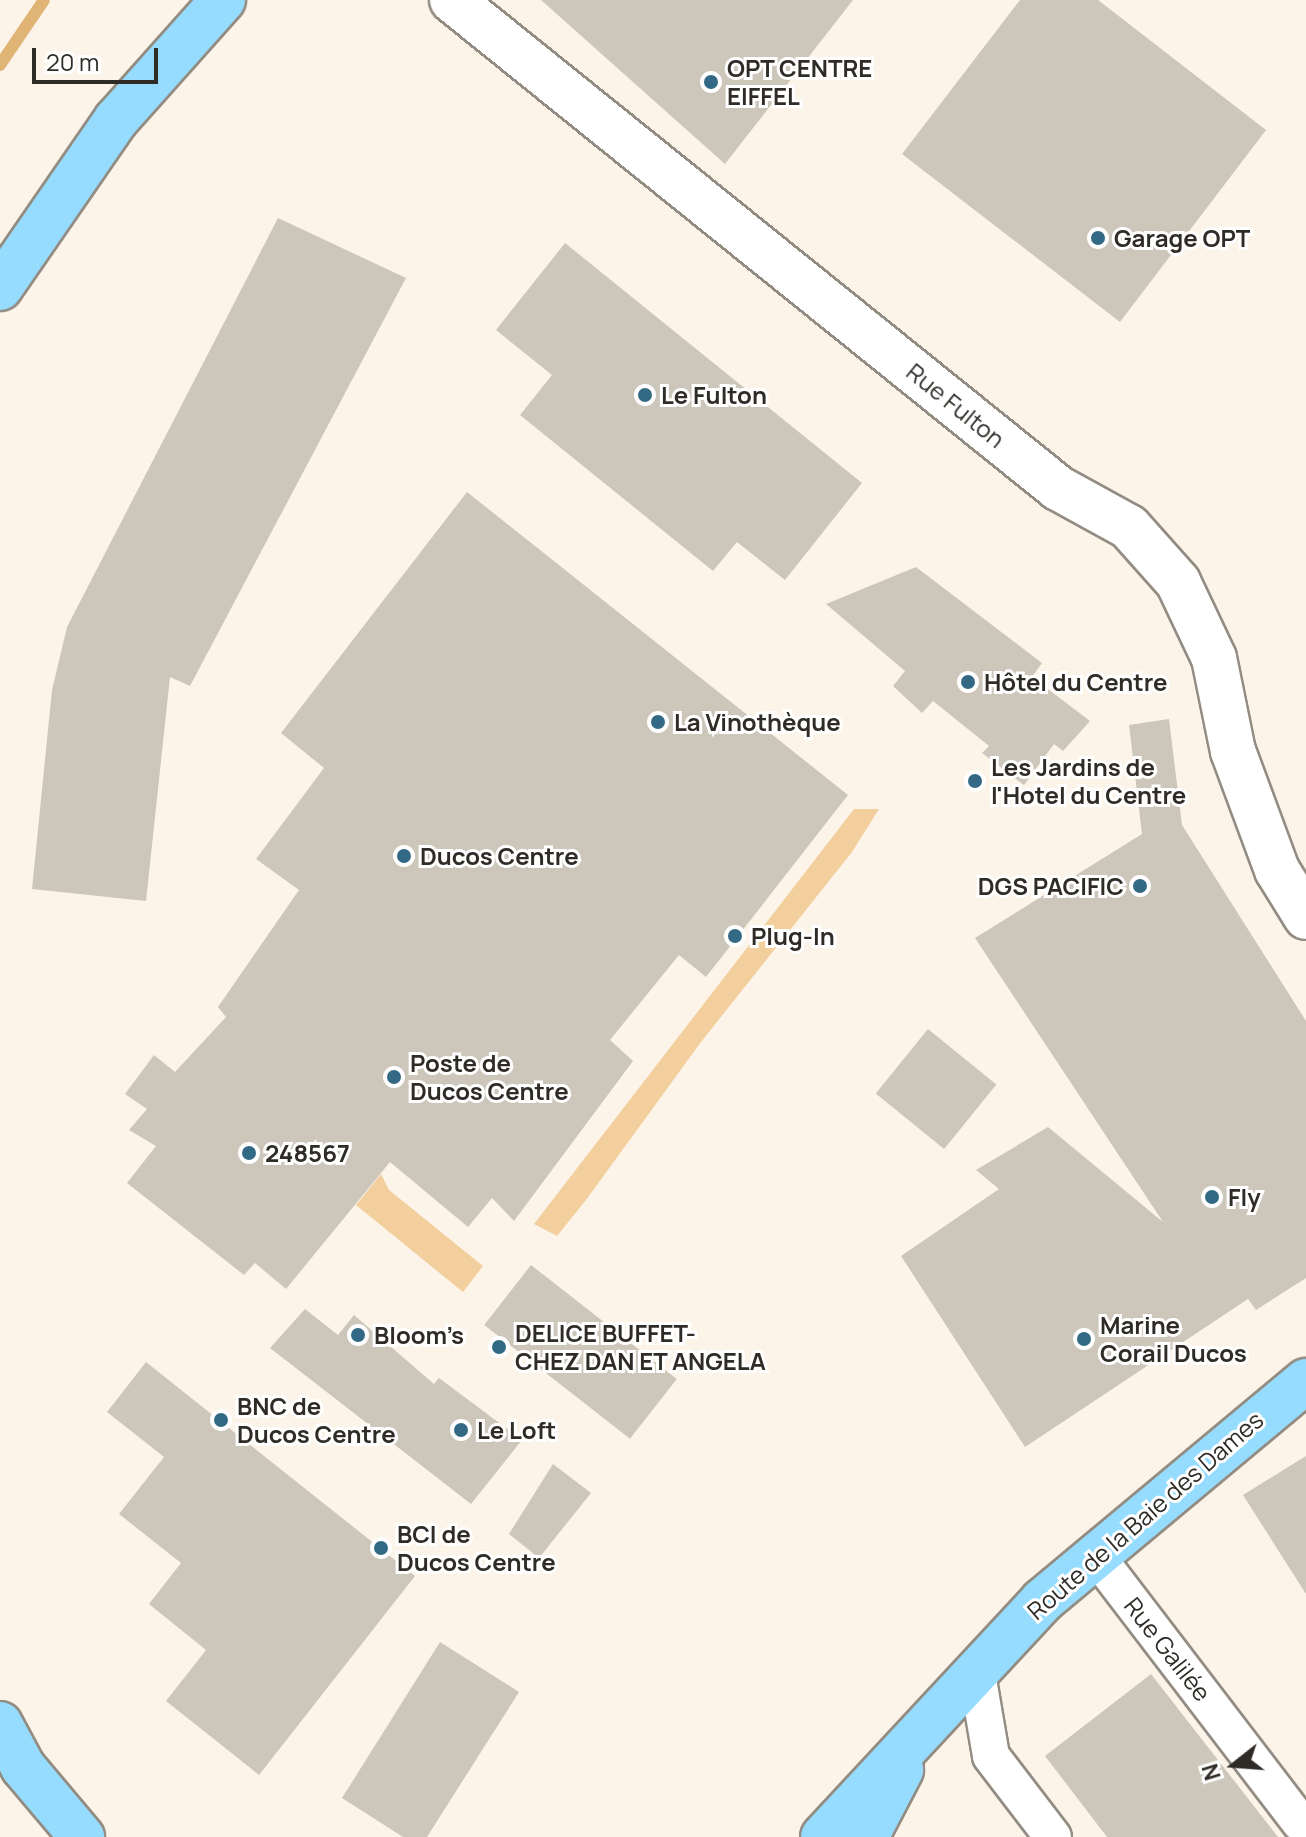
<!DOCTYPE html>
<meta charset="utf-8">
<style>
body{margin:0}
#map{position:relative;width:1306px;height:1837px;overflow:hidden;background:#fcf4e9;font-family:Manrope,sans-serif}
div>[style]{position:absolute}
.green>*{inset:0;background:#f2cf9d}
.stream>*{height:12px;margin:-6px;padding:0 6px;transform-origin:6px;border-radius:6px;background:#dfb475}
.building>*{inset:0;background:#cdc6bb;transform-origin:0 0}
.roads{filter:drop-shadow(2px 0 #938c82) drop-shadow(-2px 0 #938c82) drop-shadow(0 2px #938c82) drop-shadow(0 -2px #938c82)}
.minor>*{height:36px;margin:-18px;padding:0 18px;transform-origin:18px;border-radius:18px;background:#fff}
.tertiary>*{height:44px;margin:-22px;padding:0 22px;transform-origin:22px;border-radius:22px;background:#fff}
.primary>*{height:44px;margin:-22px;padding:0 22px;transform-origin:22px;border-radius:22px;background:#96dcfe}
.dots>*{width:22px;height:22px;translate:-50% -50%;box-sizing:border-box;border:4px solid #fff;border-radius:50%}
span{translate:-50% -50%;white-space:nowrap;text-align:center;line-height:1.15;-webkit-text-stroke:6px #fff;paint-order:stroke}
.poi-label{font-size:24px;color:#2f2c28;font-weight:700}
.left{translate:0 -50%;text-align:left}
.right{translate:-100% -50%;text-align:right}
.street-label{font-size:24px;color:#2f2c28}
.north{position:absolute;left:1194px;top:1725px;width:80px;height:80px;-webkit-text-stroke:6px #fff;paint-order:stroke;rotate:253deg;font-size:22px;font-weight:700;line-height:32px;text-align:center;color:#2f2c28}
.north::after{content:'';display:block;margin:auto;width:28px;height:36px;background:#2f2c28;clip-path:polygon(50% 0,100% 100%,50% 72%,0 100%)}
.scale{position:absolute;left:32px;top:48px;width:126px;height:36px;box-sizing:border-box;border:4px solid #2f2c28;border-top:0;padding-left:10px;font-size:24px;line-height:28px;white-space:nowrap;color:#2f2c28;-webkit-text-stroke:6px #fff;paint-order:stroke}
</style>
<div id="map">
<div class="green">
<i style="clip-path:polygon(854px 809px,879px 809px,852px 852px,701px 1042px,586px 1200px,557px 1236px,534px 1224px)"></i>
<i style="clip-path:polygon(381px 1174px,389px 1190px,483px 1266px,463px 1292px,356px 1205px)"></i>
</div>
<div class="stream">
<i style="left:0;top:65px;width:78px;rotate:-55.9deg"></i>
</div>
<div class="building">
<i style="clip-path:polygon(541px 0,853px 0,725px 164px)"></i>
<i style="clip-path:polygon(1020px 0,1098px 0,1266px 130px,1120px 322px,902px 154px)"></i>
<i style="clip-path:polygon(278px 218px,406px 278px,190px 686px,170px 677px,146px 901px,32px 889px,52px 690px,67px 627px)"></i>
<i style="clip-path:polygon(565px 243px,862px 483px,785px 580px,737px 542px,713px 571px,520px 415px,552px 375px,496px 330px)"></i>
<i style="clip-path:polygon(467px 492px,848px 795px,706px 977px,679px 955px,610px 1040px,633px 1061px,514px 1221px,492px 1198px,468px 1227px,390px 1162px,286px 1289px,255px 1263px,244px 1275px,127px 1183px,156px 1146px,129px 1130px,147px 1109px,125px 1094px,154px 1055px,175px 1072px,226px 1017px,218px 1007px,299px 890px,256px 859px,324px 768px,281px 733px)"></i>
<i style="clip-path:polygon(916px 567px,1042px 663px,1032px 677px,1090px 721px,1063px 751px,1054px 744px,1024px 785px,982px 753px,989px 746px,933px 701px,922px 713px,893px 686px,905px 671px,826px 604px)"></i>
<i style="clip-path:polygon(1169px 719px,1182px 825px,1306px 1021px,1306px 1278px,1256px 1310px,1248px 1299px,1025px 1447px,901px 1256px,999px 1189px,976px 1170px,1048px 1127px,1163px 1222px,975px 938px,1142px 834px,1129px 725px)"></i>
<i style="left:928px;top:1029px;width:88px;height:83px;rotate:39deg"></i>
<i style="left:531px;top:1265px;width:185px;height:76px;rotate:38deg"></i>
<i style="clip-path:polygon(305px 1309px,338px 1335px,354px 1315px,434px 1384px,439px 1378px,522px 1440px,471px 1504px,270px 1348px)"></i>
<i style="clip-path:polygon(146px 1362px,415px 1576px,259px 1775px,166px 1701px,206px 1650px,149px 1604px,181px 1563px,119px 1514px,164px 1457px,107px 1412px)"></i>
<i style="clip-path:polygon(1306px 1456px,1306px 1594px,1243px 1495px)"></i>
<i style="clip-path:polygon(553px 1464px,591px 1493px,539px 1558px,509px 1534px)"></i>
<i style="clip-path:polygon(440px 1642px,519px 1692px,427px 1837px,403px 1837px,342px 1798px)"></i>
<i style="clip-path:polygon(1151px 1674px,1278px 1837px,1107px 1837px,1045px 1756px)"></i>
</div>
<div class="roads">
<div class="minor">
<i style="left:1094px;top:1553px;width:339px;rotate:52.6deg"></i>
<i style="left:976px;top:1668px;width:89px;rotate:80.3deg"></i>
<i style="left:991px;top:1756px;width:102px;rotate:52.6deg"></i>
</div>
<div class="tertiary">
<i style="left:452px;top:0;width:778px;rotate:38.84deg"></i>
<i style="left:1058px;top:488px;width:81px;rotate:28.8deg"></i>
<i style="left:1129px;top:527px;width:74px;rotate:48.3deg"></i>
<i style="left:1178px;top:582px;width:84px;rotate:64.7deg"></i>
<i style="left:1214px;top:658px;width:95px;rotate:78.5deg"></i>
<i style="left:1233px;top:751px;width:127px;rotate:69.7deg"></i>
<i style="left:1277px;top:870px;width:55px;rotate:58.3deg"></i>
</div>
<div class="primary">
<i style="left:0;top:288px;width:204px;rotate:-55.4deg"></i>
<i style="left:116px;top:120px;width:161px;rotate:-48.3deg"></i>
<i style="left:0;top:1724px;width:49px;rotate:61.9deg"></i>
<i style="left:23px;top:1767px;width:92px;rotate:49.9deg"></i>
<i style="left:823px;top:1837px;width:322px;rotate:-47.1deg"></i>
<i style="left:1042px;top:1601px;width:344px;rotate:-39.8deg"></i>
<i style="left:866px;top:1837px;width:76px;rotate:-62.4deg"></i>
</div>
</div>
<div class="dots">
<i style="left:711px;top:82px;background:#336984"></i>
<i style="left:1098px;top:238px;background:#336984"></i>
<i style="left:645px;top:395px;background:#336984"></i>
<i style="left:968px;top:682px;background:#336984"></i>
<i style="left:658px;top:722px;background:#336984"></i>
<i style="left:975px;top:781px;background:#336984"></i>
<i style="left:404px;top:856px;background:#336984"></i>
<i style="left:1140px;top:886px;background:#336984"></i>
<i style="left:735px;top:936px;background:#336984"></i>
<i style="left:394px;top:1077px;background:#336984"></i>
<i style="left:249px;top:1153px;background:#336984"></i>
<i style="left:1212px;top:1197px;background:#336984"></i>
<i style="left:358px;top:1335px;background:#336984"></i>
<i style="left:1084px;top:1339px;background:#336984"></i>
<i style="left:499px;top:1347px;background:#336984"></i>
<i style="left:221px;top:1420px;background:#336984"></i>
<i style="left:461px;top:1430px;background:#336984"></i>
<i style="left:381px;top:1548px;background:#336984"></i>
</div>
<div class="poi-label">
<span class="left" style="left:727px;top:82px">OPT CENTRE<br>EIFFEL</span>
<span class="left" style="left:1114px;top:238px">Garage OPT</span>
<span class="left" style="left:661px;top:395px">Le Fulton</span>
<span class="left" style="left:984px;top:682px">Hôtel du Centre</span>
<span class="left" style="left:674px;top:722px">La Vinothèque</span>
<span class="left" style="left:991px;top:781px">Les Jardins de<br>l'Hotel du Centre</span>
<span class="left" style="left:420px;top:856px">Ducos Centre</span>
<span class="right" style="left:1124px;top:886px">DGS PACIFIC</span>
<span class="left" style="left:751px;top:936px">Plug-In</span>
<span class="left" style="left:410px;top:1077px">Poste de<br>Ducos Centre</span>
<span class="left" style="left:265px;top:1153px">248567</span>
<span class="left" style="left:1228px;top:1197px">Fly</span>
<span class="left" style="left:1100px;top:1339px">Marine<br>Corail Ducos</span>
<span class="left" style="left:515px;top:1347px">DELICE BUFFET-<br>CHEZ DAN ET ANGELA</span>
<span class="left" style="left:374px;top:1335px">Bloom’s</span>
<span class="left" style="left:237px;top:1420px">BNC de<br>Ducos Centre</span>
<span class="left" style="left:477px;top:1430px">Le Loft</span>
<span class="left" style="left:397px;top:1548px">BCI de<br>Ducos Centre</span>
</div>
<div class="street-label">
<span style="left:956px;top:405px;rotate:39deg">Rue Fulton</span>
<span style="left:1145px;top:1515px;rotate:-41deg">Route de la Baie des Dames</span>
<span style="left:1168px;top:1649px;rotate:52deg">Rue Galilée</span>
</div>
<div class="north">N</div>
<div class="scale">20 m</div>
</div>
